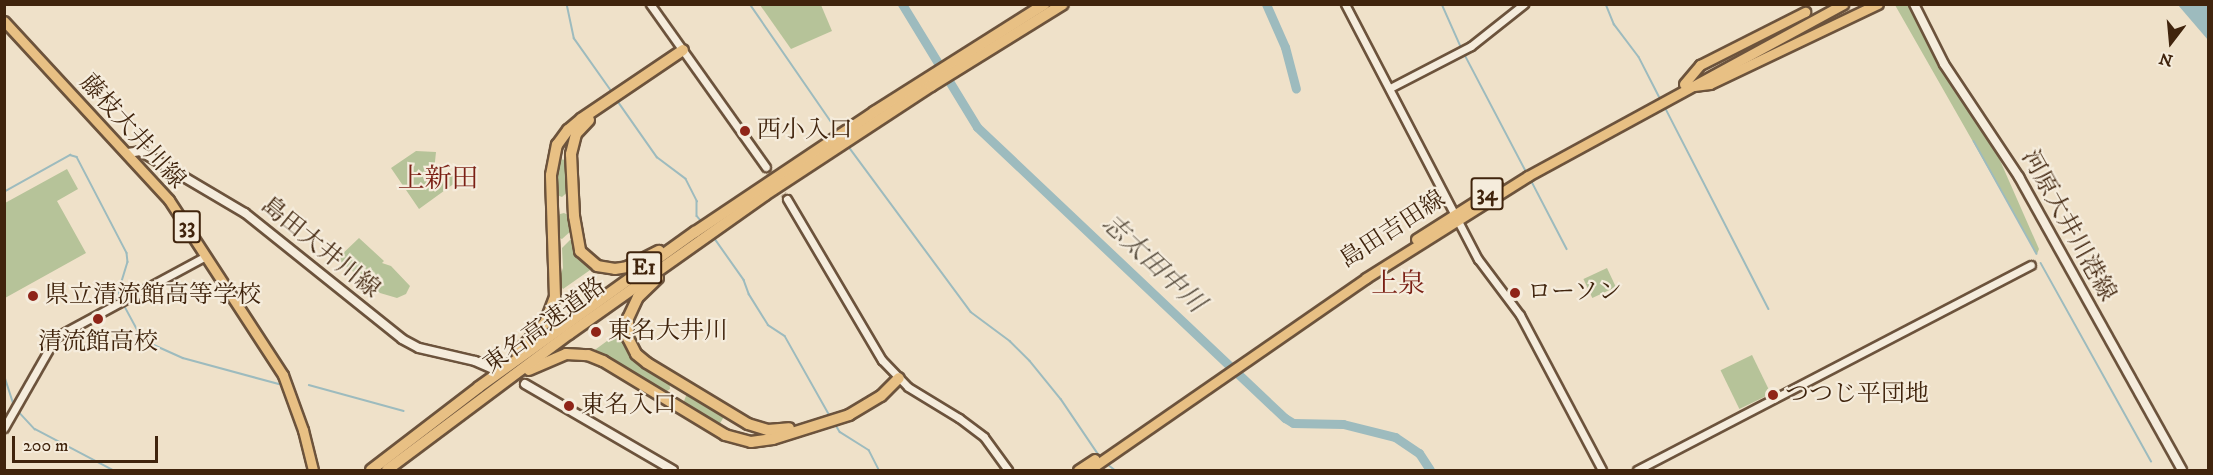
<!DOCTYPE html>
<meta charset="utf-8">
<style>
body{margin:0}
#map{position:relative;width:2213px;height:475px;overflow:hidden;background:#efe1c9;font-family:"IM FELL DW Pica","Noto Serif JP",serif}
div>[style]{position:absolute}
.green>*{inset:0;background:#b6c399;transform-origin:0 0}
.water>*{inset:0;background:#9dbbbe}
.stream>*{height:1.5px;margin:-0.75px;padding:0 0.75px;transform-origin:0.75px;border-radius:0.75px;background:#9dbbbe}
.river>*{height:9px;margin:-4.5px;padding:0 4.5px;transform-origin:4.5px;border-radius:4.5px;background:#9dbbbe}
.tertiary-tunnel>*{height:7px;margin-top:-3.5px;transform-origin:0;background:repeating-linear-gradient(90deg,#ccbba3 0 7px,transparent 0 10.5px)}
.roads{filter:drop-shadow(2px 0 #6c533c) drop-shadow(-2px 0 #6c533c) drop-shadow(0 2px #6c533c) drop-shadow(0 -2px #6c533c)}
.tertiary>*{height:7px;margin:-3.5px;padding:0 3.5px;transform-origin:3.5px;border-radius:3.5px;background:#f5ecdc}
.secondary>*{height:8px;margin:-4px;padding:0 4px;transform-origin:4px;border-radius:4px;background:#f5ecdc}
.primary>*{height:9px;margin:-4.5px;padding:0 4.5px;transform-origin:4.5px;border-radius:4.5px;background:#e8c084}
.motorway>*{height:10px;margin:-5px;padding:0 5px;transform-origin:5px;border-radius:5px;background:#e8c084}
.dots>*{width:16px;height:16px;translate:-50% -50%;box-sizing:border-box;border:3px solid #f5ecdc;border-radius:50%}
span{translate:-50% -50%;white-space:nowrap;text-align:center;line-height:1.15;-webkit-text-stroke:4.5px #f5ecdc;paint-order:stroke}
.shield-label span{padding:2px 4px;background:#f5ecdc;border:2px solid;border-radius:4px;-webkit-text-stroke-width:0}
.shield-label{font-size:22px;color:#40240d;font-weight:700}
.poi-label{font-size:24px;color:#40240d}
.left{translate:0 -50%;text-align:left}
.street-label{font-size:24px;color:#40240d}
.water-label{font-size:26px;color:#5c5142;font-style:italic}
.quarter-label{font-size:27px;color:#7a1f14}
.frame{position:absolute;inset:0;border:6px solid #40240d;pointer-events:none}
.north{position:absolute;left:2141px;top:12px;width:60px;height:60px;-webkit-text-stroke:4px #f5ecdc;paint-order:stroke;rotate:196deg;font-size:16px;font-weight:700;line-height:24px;text-align:center;color:#40240d}
.north::after{content:'';display:block;margin:auto;width:21px;height:27px;background:#40240d;clip-path:polygon(50% 0,100% 100%,50% 72%,0 100%)}
.scale{position:absolute;left:12px;top:436px;width:146px;height:27px;box-sizing:border-box;border:3px solid #40240d;border-top:0;padding-left:8px;font-size:18px;line-height:21px;white-space:nowrap;color:#40240d;-webkit-text-stroke:4px #f5ecdc;paint-order:stroke}
</style>
<div id="map">
<div class="green">
<i style="clip-path:polygon(760px 5px,821px 5px,832px 31px,791px 49px)"></i>
<i style="clip-path:polygon(1895px 5px,1910px 5px,1932px 53px,1995px 149px,2039px 249px,2037px 254px)"></i>
<i style="clip-path:polygon(416px 151px,436px 152px,434px 171px,456px 174px,459px 180px,419px 209px,391px 168px)"></i>
<i style="clip-path:polygon(555px 159px,569px 160px,570px 190px,562px 197px,557px 195px)"></i>
<i style="clip-path:polygon(67px 169px,78px 189px,57px 201px,86px 253px,5px 298px,5px 203px)"></i>
<i style="clip-path:polygon(564px 213px,568px 215px,572px 220px,572px 230px,562px 239px,557px 237px,556px 222px,560px 214px)"></i>
<i style="clip-path:polygon(359px 238px,384px 261px,382px 263px,391px 266px,410px 286px,406px 294px,397px 298px,380px 293px,337px 259px)"></i>
<i style="clip-path:polygon(570px 240px,573px 240px,593px 268px,563px 289px,558px 282px,563px 268px,562px 248px)"></i>
<i style="left:1607px;top:268px;width:21px;height:26px;rotate:65deg"></i>
<i style="clip-path:polygon(622px 330px,628px 348px,669px 379px,670px 389px,664px 393px,592px 352px)"></i>
<i style="left:1752px;top:355px;width:43px;height:35px;rotate:64deg"></i>
<i style="clip-path:polygon(687px 393px,726px 413px,718px 427px,683px 404px)"></i>
</div>
<div class="water">
<i style="clip-path:polygon(2178px 5px,2208px 5px,2208px 40px)"></i>
</div>
<div class="stream">
<i style="left:567px;top:4px;width:35px;rotate:78deg"></i>
<i style="left:574px;top:38px;width:67px;rotate:54.7deg"></i>
<i style="left:750px;top:4px;width:153px;rotate:55.4deg"></i>
<i style="left:1442px;top:4px;width:49px;rotate:66deg"></i>
<i style="left:1606px;top:4px;width:22px;rotate:68deg"></i>
<i style="left:1614px;top:24px;width:41px;rotate:52.9deg"></i>
<i style="left:1639px;top:57px;width:48px;rotate:62.9deg"></i>
<i style="left:1464px;top:53px;width:133px;rotate:62.3deg"></i>
<i style="left:617px;top:100px;width:70px;rotate:54.9deg"></i>
<i style="left:657px;top:157px;width:36px;rotate:37deg"></i>
<i style="left:686px;top:179px;width:25px;rotate:63deg"></i>
<i style="left:697px;top:201px;width:15px;rotate:90deg"></i>
<i style="left:697px;top:216px;width:9px;rotate:49deg"></i>
<i style="left:1665px;top:107px;width:227px;rotate:62.8deg"></i>
<i style="left:1974px;top:141px;width:129px;rotate:60.9deg"></i>
<i style="left:849px;top:147px;width:205px;rotate:53.5deg"></i>
<i style="left:971px;top:312px;width:49px;rotate:36.6deg"></i>
<i style="left:1010px;top:341px;width:28px;rotate:45deg"></i>
<i style="left:1030px;top:361px;width:49px;rotate:50.8deg"></i>
<i style="left:1061px;top:399px;width:71px;rotate:55.9deg"></i>
<i style="left:1530px;top:178px;width:80px;rotate:62.5deg"></i>
<i style="left:4px;top:192px;width:76px;rotate:-29.3deg"></i>
<i style="left:70px;top:155px;width:7px;rotate:16deg"></i>
<i style="left:77px;top:157px;width:108px;rotate:62.5deg"></i>
<i style="left:127px;top:253px;width:9px;rotate:84deg"></i>
<i style="left:128px;top:262px;width:30px;rotate:107deg"></i>
<i style="left:119px;top:291px;width:8px;rotate:76deg"></i>
<i style="left:713px;top:236px;width:54px;rotate:54.8deg"></i>
<i style="left:744px;top:280px;width:15px;rotate:70deg"></i>
<i style="left:749px;top:294px;width:36px;rotate:58deg"></i>
<i style="left:768px;top:325px;width:20px;rotate:33deg"></i>
<i style="left:785px;top:336px;width:92px;rotate:60.6deg"></i>
<i style="left:2041px;top:263px;width:227px;rotate:60.9deg"></i>
<i style="left:123px;top:303px;width:42px;rotate:61.6deg"></i>
<i style="left:143px;top:340px;width:44px;rotate:24.2deg"></i>
<i style="left:183px;top:358px;width:99px;rotate:15.2deg"></i>
<i style="left:4px;top:374px;width:32px;rotate:72deg"></i>
<i style="left:309px;top:385px;width:98px;rotate:15.3deg"></i>
<i style="left:18px;top:411px;width:25px;rotate:47deg"></i>
<i style="left:35px;top:429px;width:88px;rotate:27.7deg"></i>
<i style="left:836px;top:425px;width:8px;rotate:60deg"></i>
<i style="left:840px;top:432px;width:34px;rotate:32deg"></i>
<i style="left:869px;top:450px;width:22px;rotate:63deg"></i>
<i style="left:1106px;top:463px;width:11px;rotate:38deg"></i>
</div>
<div class="river">
<i style="left:902px;top:4px;width:144px;rotate:58.6deg"></i>
<i style="left:977px;top:127px;width:424px;rotate:43.4deg"></i>
<i style="left:1285px;top:418px;width:9px;rotate:32deg"></i>
<i style="left:1293px;top:423px;width:50px;rotate:1.1deg"></i>
<i style="left:1343px;top:424px;width:54px;rotate:14deg"></i>
<i style="left:1395px;top:437px;width:29px;rotate:34deg"></i>
<i style="left:1419px;top:453px;width:20px;rotate:57deg"></i>
<i style="left:1266px;top:4px;width:47px;rotate:66.2deg"></i>
<i style="left:1285px;top:47px;width:43px;rotate:75.3deg"></i>
</div>
<div class="tertiary-tunnel">
<i style="left:766px;top:167px;width:38px;rotate:57deg"></i>
</div>
<div class="roads">
<div class="tertiary">
<i style="left:650px;top:4px;width:200px;rotate:54.6deg"></i>
<i style="left:1345px;top:4px;width:288px;rotate:62.5deg"></i>
<i style="left:1478px;top:259px;width:70px;rotate:53.1deg"></i>
<i style="left:1520px;top:315px;width:175px;rotate:62.1deg"></i>
<i style="left:1390px;top:88px;width:91px;rotate:-27.4deg"></i>
<i style="left:1471px;top:46px;width:68px;rotate:-38.4deg"></i>
<i style="left:787px;top:199px;width:187px;rotate:59.5deg"></i>
<i style="left:882px;top:360px;width:37px;rotate:46deg"></i>
<i style="left:908px;top:387px;width:60px;rotate:31.3deg"></i>
<i style="left:959px;top:418px;width:31px;rotate:37deg"></i>
<i style="left:984px;top:437px;width:41px;rotate:54deg"></i>
<i style="left:4px;top:428px;width:105px;rotate:-60.3deg"></i>
<i style="left:56px;top:337px;width:170px;rotate:-28.4deg"></i>
<i style="left:1637px;top:470px;width:444px;rotate:-27.5deg"></i>
</div>
<div class="secondary">
<i style="left:1914px;top:4px;width:67px;rotate:63.4deg"></i>
<i style="left:1944px;top:64px;width:136px;rotate:56.4deg"></i>
<i style="left:2019px;top:177px;width:335px;rotate:60.9deg"></i>
<i style="left:128px;top:153px;width:12px;rotate:-9deg"></i>
<i style="left:140px;top:151px;width:122px;rotate:30.6deg"></i>
<i style="left:245px;top:213px;width:201px;rotate:38.7deg"></i>
<i style="left:402px;top:339px;width:19px;rotate:28deg"></i>
<i style="left:419px;top:348px;width:57px;rotate:13.1deg"></i>
<i style="left:475px;top:361px;width:17px;rotate:24deg"></i>
<i style="left:525px;top:384px;width:171px;rotate:30.2deg"></i>
</div>
<div class="primary">
<i style="left:4px;top:21px;width:243px;rotate:47.3deg"></i>
<i style="left:169px;top:200px;width:209px;rotate:56.9deg"></i>
<i style="left:283px;top:375px;width:59px;rotate:70deg"></i>
<i style="left:303px;top:430px;width:41px;rotate:76deg"></i>
<i style="left:1684px;top:84px;width:25px;rotate:-50deg"></i>
<i style="left:1700px;top:65px;width:118px;rotate:-26.8deg"></i>
<i style="left:1694px;top:86px;width:16px;rotate:-7deg"></i>
<i style="left:1710px;top:84px;width:186px;rotate:-25.5deg"></i>
<i style="left:1416px;top:239px;width:97px;rotate:-32.4deg"></i>
<i style="left:1078px;top:470px;width:20px;rotate:-33deg"></i>
<i style="left:1089px;top:470px;width:337px;rotate:-34.7deg"></i>
<i style="left:1366px;top:278px;width:191px;rotate:-32.2deg"></i>
<i style="left:1528px;top:176px;width:359px;rotate:-28.6deg"></i>
</div>
<div class="motorway">
<i style="left:589px;top:120px;width:19px;rotate:133deg"></i>
<i style="left:576px;top:134px;width:21px;rotate:104deg"></i>
<i style="left:571px;top:154px;width:62px;rotate:87.2deg"></i>
<i style="left:574px;top:216px;width:36px;rotate:80deg"></i>
<i style="left:580px;top:251px;width:23px;rotate:41deg"></i>
<i style="left:597px;top:266px;width:18px;rotate:9deg"></i>
<i style="left:615px;top:269px;width:12px;rotate:-9deg"></i>
<i style="left:627px;top:267px;width:36px;rotate:-27deg"></i>
<i style="left:658px;top:278px;width:28px;rotate:136deg"></i>
<i style="left:638px;top:297px;width:23px;rotate:115deg"></i>
<i style="left:628px;top:318px;width:20px;rotate:90deg"></i>
<i style="left:628px;top:338px;width:18px;rotate:63deg"></i>
<i style="left:636px;top:354px;width:14px;rotate:39deg"></i>
<i style="left:647px;top:363px;width:118px;rotate:31.1deg"></i>
<i style="left:748px;top:424px;width:21px;rotate:17deg"></i>
<i style="left:768px;top:430px;width:21px;rotate:-5deg"></i>
<i style="left:517px;top:353px;width:41px;rotate:-47deg"></i>
<i style="left:545px;top:323px;width:28px;rotate:-69deg"></i>
<i style="left:555px;top:297px;width:122px;rotate:-91.9deg"></i>
<i style="left:551px;top:175px;width:31px;rotate:-79deg"></i>
<i style="left:557px;top:145px;width:19px;rotate:-54deg"></i>
<i style="left:568px;top:130px;width:17px;rotate:-40deg"></i>
<i style="left:581px;top:119px;width:123px;rotate:-34.1deg"></i>
<i style="left:529px;top:370px;width:40px;rotate:-23.4deg"></i>
<i style="left:566px;top:354px;width:22px;rotate:3deg"></i>
<i style="left:588px;top:355px;width:16px;rotate:22deg"></i>
<i style="left:603px;top:361px;width:143px;rotate:31.2deg"></i>
<i style="left:725px;top:435px;width:27px;rotate:15deg"></i>
<i style="left:751px;top:442px;width:22px;rotate:-8deg"></i>
<i style="left:773px;top:439px;width:80px;rotate:-17.5deg"></i>
<i style="left:849px;top:415px;width:37px;rotate:-31deg"></i>
<i style="left:881px;top:396px;width:25px;rotate:-45deg"></i>
<i style="left:371px;top:470px;width:136px;rotate:-37.5deg"></i>
<i style="left:479px;top:387px;width:266px;rotate:-35.7deg"></i>
<i style="left:695px;top:232px;width:216px;rotate:-33.8deg"></i>
<i style="left:874px;top:112px;width:202px;rotate:-32.3deg"></i>
<i style="left:387px;top:470px;width:227px;rotate:-36.8deg"></i>
<i style="left:569px;top:334px;width:240px;rotate:-35.3deg"></i>
<i style="left:765px;top:195px;width:199px;rotate:-33.3deg"></i>
<i style="left:931px;top:86px;width:155px;rotate:-31.8deg"></i>
</div>
</div>
<div class="dots">
<i style="left:745px;top:131px;background:#8f2418"></i>
<i style="left:1515px;top:293px;background:#8f2418"></i>
<i style="left:33px;top:296px;background:#8f2418"></i>
<i style="left:98px;top:319px;background:#8f2418"></i>
<i style="left:596px;top:332px;background:#8f2418"></i>
<i style="left:1773px;top:395px;background:#8f2418"></i>
<i style="left:569px;top:406px;background:#8f2418"></i>
</div>
<div class="shield-label">
<span style="left:1487px;top:194px">34</span>
<span style="left:187px;top:227px">33</span>
<span style="left:644px;top:268px">E1</span>
</div>
<div class="poi-label">
<span class="left" style="left:757px;top:131px">西小入口</span>
<span class="left" style="left:1527px;top:293px">ローソン</span>
<span class="left" style="left:45px;top:296px">県立清流館高等学校</span>
<span class="left" style="left:608px;top:332px">東名大井川</span>
<span style="left:98px;top:343px">清流館高校</span>
<span class="left" style="left:1785px;top:395px">つつじ平団地</span>
<span class="left" style="left:581px;top:406px">東名入口</span>
</div>
<div class="street-label">
<span style="left:132px;top:132px;rotate:48deg">藤枝大井川線</span>
<span style="left:2068px;top:226px;rotate:61deg">河原大井川港線</span>
<span style="left:1393px;top:230px;rotate:-33deg">島田吉田線</span>
<span style="left:320px;top:248px;rotate:39deg">島田大井川線</span>
<span style="left:545px;top:326px;rotate:-36deg">東名高速道路</span>
</div>
<div class="water-label">
<span style="left:1153px;top:264px;rotate:43deg">志太田中川</span>
</div>
<div class="quarter-label">
<span style="left:438px;top:180px">上新田</span>
<span style="left:1398px;top:285px">上泉</span>
</div>
<div class="frame"></div>
<div class="north">N</div>
<div class="scale">200 m</div>
</div>
